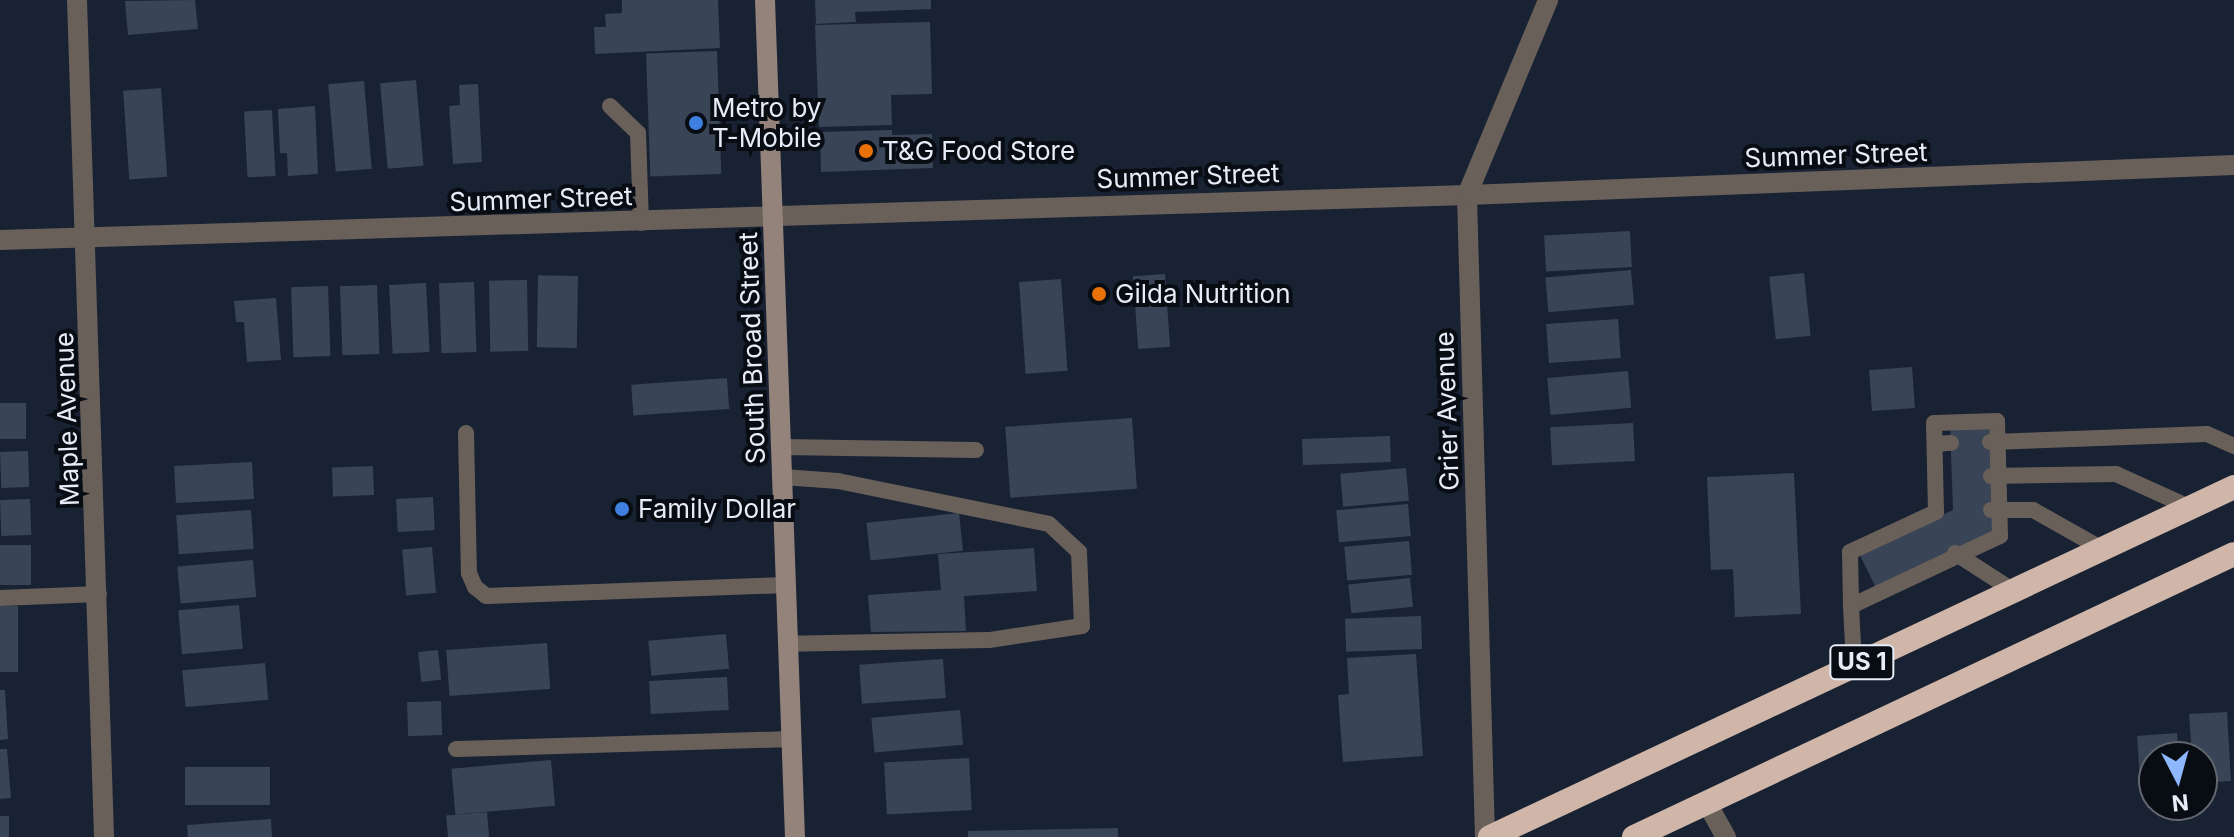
<!DOCTYPE html>
<style>
body{margin:0}
#map{position:relative;width:2234px;height:837px;overflow:hidden;background:#182233;font-family:Inter,sans-serif}
div>[style]{position:absolute}
.building>*{inset:0;background:#394456;transform-origin:0 0}
.lane>*{height:16px;margin:-8px;padding:0 8px;transform-origin:8px;border-radius:8px;background:#6a605a}
.street>*{height:20px;margin:-10px;padding:0 10px;transform-origin:10px;border-radius:10px;background:#6a605a}
.secondary>*{height:20px;margin:-10px;padding:0 10px;transform-origin:10px;border-radius:10px;background:#93837a}
.highway>*{height:24px;margin:-12px;padding:0 12px;transform-origin:12px;border-radius:12px;background:#cfb6a8}
.dots>*{width:22px;height:22px;translate:-50% -50%;box-sizing:border-box;border:4px solid #080c13;border-radius:50%}
span{translate:-50% -50%;white-space:nowrap;text-align:center;line-height:1.15;-webkit-text-stroke:8px #080c13;paint-order:stroke}
.shield-label span{padding:2px 6px;background:#080c13;border:2px solid;border-radius:6px;-webkit-text-stroke-width:0}
.shield-label{font-size:24px;color:#e6edf9;font-weight:700}
.poi-label{font-size:26px;color:#e6edf9}
.left{translate:0 -50%;text-align:left}
.street-label{font-size:26px;color:#e6edf9}
.north{position:absolute;left:2138px;top:741px;width:80px;height:80px;box-sizing:border-box;background:#080c13;border:2px solid #61666f;border-radius:50%;rotate:174deg;font-size:22px;font-weight:700;line-height:32px;text-align:center;color:#e6edf9}
.north::after{content:'';display:block;margin:auto;width:28px;height:36px;background:#8eb8fd;clip-path:polygon(50% 0,100% 100%,50% 72%,0 100%)}
</style>
<div id="map">
<div class="building">
<i style="clip-path:polygon(195px 0,198px 29px,128px 35px,125px 1px)"></i>
<i style="clip-path:polygon(622px 0,718px 0,720px 48px,595px 54px,594px 27px,606px 27px,605px 14px,622px 13px)"></i>
<i style="clip-path:polygon(815px 0,931px 0,931px 9px,855px 12px,856px 22px,816px 24px)"></i>
<i style="clip-path:polygon(930px 22px,932px 94px,891px 95px,892px 125px,819px 127px,815px 25px)"></i>
<i style="left:717px;top:51px;width:123px;height:71px;rotate:88deg"></i>
<i style="left:416px;top:80px;width:86px;height:36px;rotate:85deg"></i>
<i style="left:364px;top:81px;width:88px;height:36px;rotate:85deg"></i>
<i style="clip-path:polygon(478px 84px,482px 162px,453px 164px,449px 106px,460px 105px,459px 85px)"></i>
<i style="left:161px;top:88px;width:89px;height:38px;rotate:86deg"></i>
<i style="clip-path:polygon(315px 106px,318px 174px,288px 176px,287px 153px,280px 153px,278px 109px)"></i>
<i style="left:272px;top:110px;width:66px;height:28px;rotate:87deg"></i>
<i style="clip-path:polygon(892px 130px,892px 135px,932px 134px,933px 168px,821px 172px,820px 132px)"></i>
<i style="left:1630px;top:231px;width:36px;height:86px;rotate:87deg"></i>
<i style="left:1631px;top:270px;width:35px;height:86px;rotate:85deg"></i>
<i style="left:1804px;top:273px;width:63px;height:35px;rotate:84deg"></i>
<i style="left:1165px;top:274px;width:73px;height:32px;rotate:86deg"></i>
<i style="left:578px;top:276px;width:72px;height:40px;rotate:91deg"></i>
<i style="left:1061px;top:279px;width:92px;height:42px;rotate:86deg"></i>
<i style="left:527px;top:280px;width:71px;height:38px;rotate:89deg"></i>
<i style="left:474px;top:282px;width:70px;height:35px;rotate:88deg"></i>
<i style="left:426px;top:283px;width:69px;height:37px;rotate:87deg"></i>
<i style="left:377px;top:285px;width:69px;height:37px;rotate:88deg"></i>
<i style="left:328px;top:286px;width:70px;height:37px;rotate:88deg"></i>
<i style="clip-path:polygon(276px 298px,281px 360px,247px 362px,244px 322px,236px 322px,234px 301px)"></i>
<i style="left:1618px;top:319px;width:39px;height:72px;rotate:86deg"></i>
<i style="left:1912px;top:367px;width:41px;height:43px;rotate:86deg"></i>
<i style="left:1628px;top:371px;width:37px;height:81px;rotate:85deg"></i>
<i style="left:727px;top:378px;width:31px;height:96px;rotate:86deg"></i>
<i style="left:26px;top:403px;width:36px;height:26px;rotate:90deg"></i>
<i style="left:1132px;top:418px;width:71px;height:127px;rotate:86deg"></i>
<i style="left:1633px;top:423px;width:38px;height:83px;rotate:87deg"></i>
<i style="clip-path:polygon(1989px 424px,1993px 533px,1876px 588px,1860px 555px,1953px 510px,1950px 426px)"></i>
<i style="left:1390px;top:436px;width:26px;height:88px;rotate:88deg"></i>
<i style="left:28px;top:451px;width:36px;height:28px;rotate:88deg"></i>
<i style="left:252px;top:462px;width:37px;height:78px;rotate:87deg"></i>
<i style="left:373px;top:466px;width:29px;height:41px;rotate:88deg"></i>
<i style="left:1406px;top:468px;width:33px;height:66px;rotate:85deg"></i>
<i style="clip-path:polygon(1794px 473px,1801px 614px,1735px 617px,1733px 569px,1711px 570px,1707px 477px)"></i>
<i style="left:433px;top:497px;width:33px;height:37px;rotate:87deg"></i>
<i style="left:30px;top:499px;width:36px;height:30px;rotate:88deg"></i>
<i style="left:1408px;top:504px;width:32px;height:72px;rotate:85deg"></i>
<i style="left:251px;top:510px;width:39px;height:75px;rotate:86deg"></i>
<i style="left:959px;top:513px;width:38px;height:93px;rotate:84deg"></i>
<i style="left:1409px;top:541px;width:34px;height:65px;rotate:85deg"></i>
<i style="left:31px;top:545px;width:40px;height:31px;rotate:90deg"></i>
<i style="left:432px;top:547px;width:46px;height:30px;rotate:85deg"></i>
<i style="clip-path:polygon(1034px 548px,1037px 591px,964px 596px,966px 631px,871px 632px,868px 595px,941px 590px,938px 554px)"></i>
<i style="left:253px;top:560px;width:37px;height:76px;rotate:85deg"></i>
<i style="left:1410px;top:578px;width:29px;height:62px;rotate:84deg"></i>
<i style="left:239px;top:605px;width:44px;height:61px;rotate:85deg"></i>
<i style="left:0;top:606px;width:18px;height:66px"></i>
<i style="left:1421px;top:616px;width:33px;height:76px;rotate:88deg"></i>
<i style="left:726px;top:634px;width:35px;height:78px;rotate:85deg"></i>
<i style="left:547px;top:643px;width:46px;height:101px;rotate:86deg"></i>
<i style="left:438px;top:650px;width:30px;height:20px;rotate:84deg"></i>
<i style="clip-path:polygon(1416px 654px,1423px 756px,1343px 762px,1338px 695px,1349px 694px,1347px 658px)"></i>
<i style="left:943px;top:659px;width:39px;height:84px;rotate:86deg"></i>
<i style="left:265px;top:663px;width:37px;height:83px;rotate:85deg"></i>
<i style="left:727px;top:677px;width:33px;height:78px;rotate:87deg"></i>
<i style="clip-path:polygon(0 690px,5px 690px,8px 739px,0 740px)"></i>
<i style="left:441px;top:701px;width:34px;height:34px;rotate:88deg"></i>
<i style="left:960px;top:710px;width:35px;height:89px;rotate:85deg"></i>
<i style="clip-path:polygon(2227px 712px,2231px 781px,2202px 783px,2202px 757px,2192px 757px,2189px 714px)"></i>
<i style="clip-path:polygon(2177px 733px,2179px 757px,2154px 757px,2154px 780px,2140px 781px,2137px 736px)"></i>
<i style="clip-path:polygon(0 749px,7px 749px,11px 798px,0 799px)"></i>
<i style="left:969px;top:758px;width:52px;height:85px;rotate:87deg"></i>
<i style="left:551px;top:760px;width:46px;height:100px;rotate:85deg"></i>
<i style="left:270px;top:767px;width:38px;height:85px;rotate:90deg"></i>
<i style="left:487px;top:812px;width:25px;height:41px;rotate:85deg"></i>
<i style="left:0;top:816px;width:9px;height:21px"></i>
<i style="clip-path:polygon(271px 819px,272px 837px,188px 837px,187px 825px)"></i>
<i style="clip-path:polygon(1118px 828px,1118px 837px,968px 837px,968px 831px)"></i>
</div>
<div class="lane">
<i style="left:610px;top:106px;width:39px;rotate:44deg"></i>
<i style="left:638px;top:133px;width:90px;rotate:88.1deg"></i>
<i style="left:466px;top:433px;width:140px;rotate:88.8deg"></i>
<i style="left:469px;top:573px;width:15px;rotate:67deg"></i>
<i style="left:475px;top:587px;width:14px;rotate:39deg"></i>
<i style="left:486px;top:596px;width:301px;rotate:-2.1deg"></i>
<i style="left:1990px;top:442px;width:217px;rotate:-2.1deg"></i>
<i style="left:2207px;top:434px;width:30px;rotate:24deg"></i>
<i style="left:1935px;top:444px;width:16px;rotate:-4deg"></i>
<i style="left:782px;top:447px;width:194px;rotate:0.9deg"></i>
<i style="left:1991px;top:476px;width:125px;rotate:-0.9deg"></i>
<i style="left:2116px;top:474px;width:82px;rotate:24.4deg"></i>
<i style="left:783px;top:477px;width:55px;rotate:4.2deg"></i>
<i style="left:838px;top:481px;width:215px;rotate:11.5deg"></i>
<i style="left:1049px;top:524px;width:41px;rotate:43deg"></i>
<i style="left:1079px;top:552px;width:74px;rotate:87.7deg"></i>
<i style="left:1082px;top:626px;width:94px;rotate:171.4deg"></i>
<i style="left:989px;top:640px;width:200px;rotate:178.9deg"></i>
<i style="left:1991px;top:510px;width:42px"></i>
<i style="left:2033px;top:510px;width:81px;rotate:29.4deg"></i>
<i style="left:1955px;top:553px;width:70px;rotate:32.8deg"></i>
<i style="left:0;top:598px;width:99px;rotate:-2.3deg"></i>
<i style="left:1851px;top:606px;width:165px;rotate:-25.2deg"></i>
<i style="left:2000px;top:536px;width:115px;rotate:-91.5deg"></i>
<i style="left:1997px;top:421px;width:63px;rotate:178.2deg"></i>
<i style="left:1934px;top:423px;width:89px;rotate:88.7deg"></i>
<i style="left:1936px;top:512px;width:95px;rotate:155.1deg"></i>
<i style="left:1850px;top:552px;width:54px;rotate:88.9deg"></i>
<i style="left:1851px;top:606px;width:59px;rotate:87.1deg"></i>
<i style="left:456px;top:749px;width:337px;rotate:-1.7deg"></i>
</div>
<div class="street">
<i style="left:77px;top:0;width:837px;rotate:88.15deg"></i>
<i style="left:0;top:240px;width:1468px;rotate:-1.76deg"></i>
<i style="left:1467px;top:195px;width:768px;rotate:-2.24deg"></i>
<i style="left:1707px;top:803px;width:39px;rotate:61deg"></i>
<i style="left:1485px;top:837px;width:642px;rotate:-91.61deg"></i>
<i style="left:1467px;top:195px;width:211px;rotate:-67.4deg"></i>
</div>
<div class="secondary">
<i style="left:765px;top:0;width:838px;rotate:87.95deg"></i>
</div>
<div class="highway">
<i style="left:1490px;top:837px;width:822px;rotate:-25.19deg"></i>
<i style="left:1634px;top:837px;width:663px;rotate:-25.25deg"></i>
</div>
<div class="dots">
<i style="left:696px;top:123px;background:#3f7fe0"></i>
<i style="left:866px;top:151px;background:#e8710a"></i>
<i style="left:1099px;top:294px;background:#e8710a"></i>
<i style="left:622px;top:509px;background:#3f7fe0"></i>
</div>
<div class="shield-label">
<span style="left:1862px;top:662px">US 1</span>
</div>
<div class="poi-label">
<span class="left" style="left:712px;top:123px">Metro by<br>T-Mobile</span>
<span class="left" style="left:882px;top:151px">T&amp;G Food Store</span>
<span class="left" style="left:1115px;top:294px">Gilda Nutrition</span>
<span class="left" style="left:638px;top:509px">Family Dollar</span>
</div>
<div class="street-label">
<span style="left:1836px;top:155px;rotate:-2deg">Summer Street</span>
<span style="left:1188px;top:176px;rotate:-2deg">Summer Street</span>
<span style="left:541px;top:199px;rotate:-2deg">Summer Street</span>
<span style="left:752px;top:348px;rotate:-92deg">South Broad Street</span>
<span style="left:1447px;top:411px;rotate:-92deg">Grier Avenue</span>
<span style="left:67px;top:419px;rotate:-92deg">Maple Avenue</span>
</div>
<div class="north">N</div>
</div>
